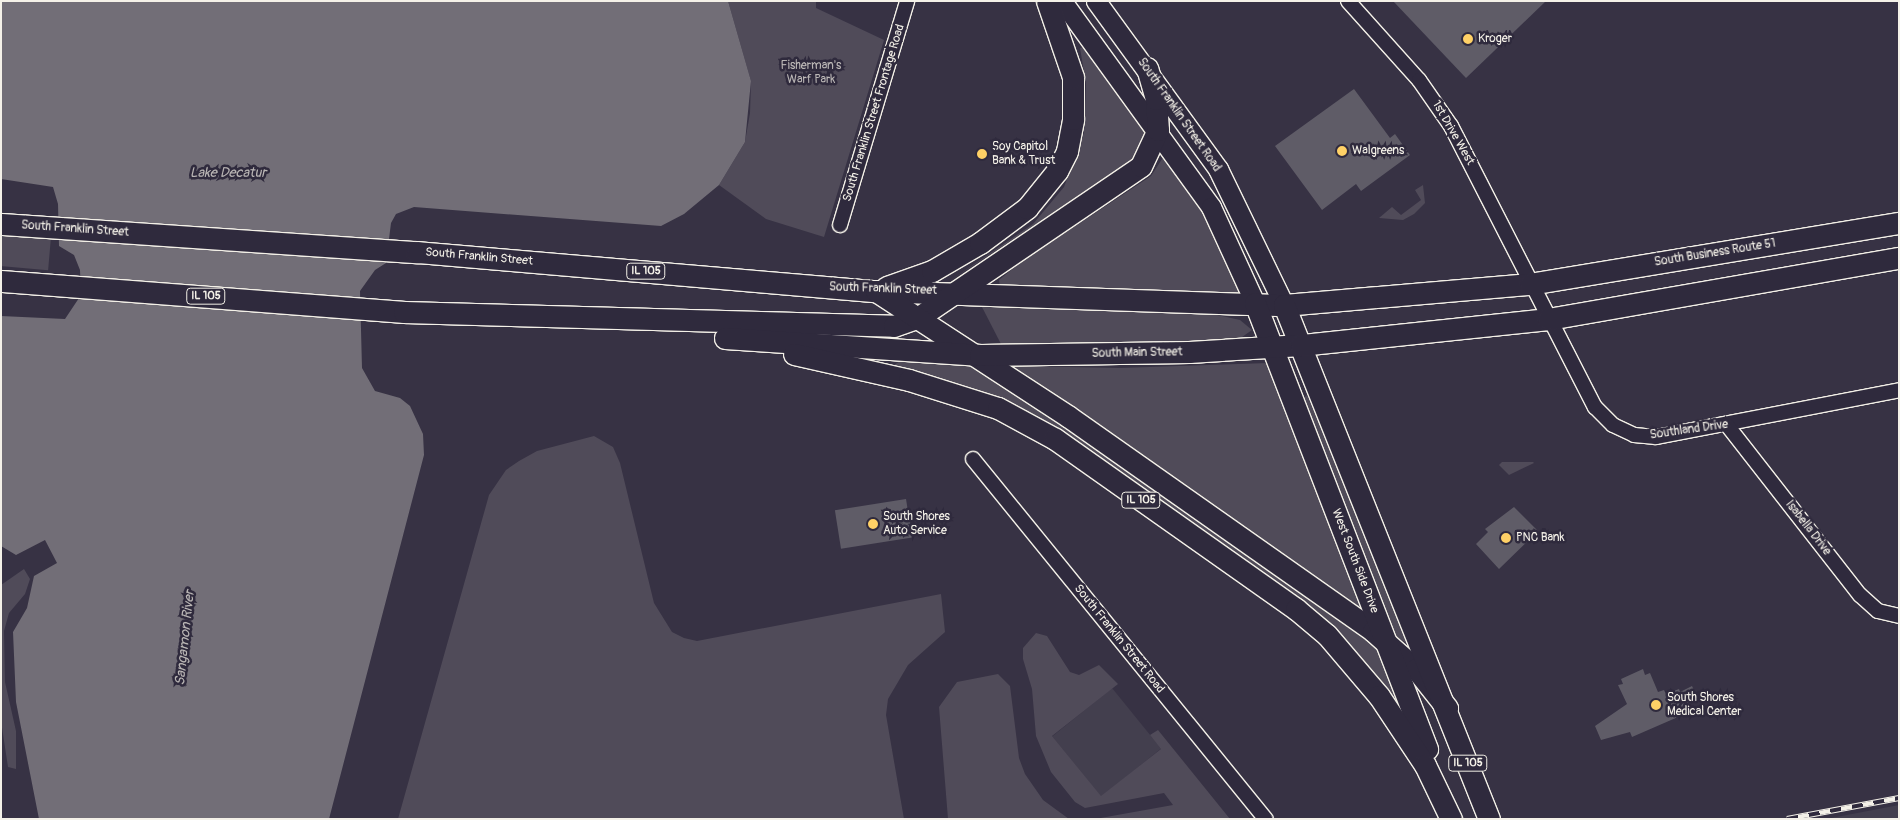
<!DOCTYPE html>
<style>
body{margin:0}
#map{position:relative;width:1900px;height:820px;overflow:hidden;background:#373244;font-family:Pangolin,sans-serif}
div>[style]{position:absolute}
.built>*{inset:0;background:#433f4e;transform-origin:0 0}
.green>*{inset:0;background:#504b59;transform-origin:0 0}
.water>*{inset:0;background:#726e77}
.building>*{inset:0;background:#5f5c67;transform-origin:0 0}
.roads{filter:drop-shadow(1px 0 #f4f1e8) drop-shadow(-1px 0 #f4f1e8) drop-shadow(0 1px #f4f1e8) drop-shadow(0 -1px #f4f1e8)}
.street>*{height:14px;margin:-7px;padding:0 7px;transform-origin:7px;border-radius:7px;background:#2f2a3d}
.secondary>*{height:19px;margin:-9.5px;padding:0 9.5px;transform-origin:9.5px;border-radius:9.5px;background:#2f2a3d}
.primary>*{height:21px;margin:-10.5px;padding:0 10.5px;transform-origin:10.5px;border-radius:10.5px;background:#2f2a3d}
.rail>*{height:5.5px;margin-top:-2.75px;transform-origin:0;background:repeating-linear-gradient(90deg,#2f2a3d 0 11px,#f4f1e8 0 22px);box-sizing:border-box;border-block:1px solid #f4f1e8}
.dots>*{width:14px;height:14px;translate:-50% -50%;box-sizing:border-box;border:2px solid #2f2a3d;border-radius:50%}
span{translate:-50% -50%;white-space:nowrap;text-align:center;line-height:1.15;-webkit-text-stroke:5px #2f2a3d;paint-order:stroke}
.shield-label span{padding:1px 4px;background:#2f2a3d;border:1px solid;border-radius:4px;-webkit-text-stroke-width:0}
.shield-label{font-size:11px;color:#f4f1e8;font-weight:700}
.poi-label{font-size:12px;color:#f4f1e8}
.left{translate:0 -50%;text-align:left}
.park-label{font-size:12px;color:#bbb7b6}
.street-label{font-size:12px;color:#f4f1e8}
.water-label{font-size:14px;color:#bab6b5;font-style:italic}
.frame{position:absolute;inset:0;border:2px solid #f4f1e8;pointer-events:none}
</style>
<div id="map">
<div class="built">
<i style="left:1112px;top:688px;width:78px;height:77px;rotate:51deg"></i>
<i style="clip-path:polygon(1899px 805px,1899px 819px,1826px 819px)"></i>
</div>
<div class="green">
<i style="clip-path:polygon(728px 1px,816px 1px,816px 8px,884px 40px,824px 237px,766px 219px,719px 185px,745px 142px,750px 113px,751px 81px)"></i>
<i style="clip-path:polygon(1084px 47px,1146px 132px,1132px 161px,948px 282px,1033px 224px,1064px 187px,1084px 133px,1086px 84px,1080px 48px)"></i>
<i style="clip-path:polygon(1166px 153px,1191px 189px,1242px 288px,1240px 293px,1000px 287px,999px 280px,1021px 262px,1151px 176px)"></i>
<i style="clip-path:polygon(1423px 185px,1425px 203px,1414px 214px,1403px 220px,1379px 218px,1392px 207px,1401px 215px,1421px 200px,1415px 190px)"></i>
<i style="left:1px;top:235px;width:50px;height:31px;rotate:5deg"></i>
<i style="clip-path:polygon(982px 307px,1213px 314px,1240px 320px,1252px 330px,1235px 342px,1002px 346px)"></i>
<i style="clip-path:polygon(900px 361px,975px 366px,1378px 644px,1416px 734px,1371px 675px,1066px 441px,890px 368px)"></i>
<i style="clip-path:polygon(1268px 363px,1370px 619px,1011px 366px,1120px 368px)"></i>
<i style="clip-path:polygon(1307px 395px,1385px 577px,1409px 645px,1391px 633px,1300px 401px)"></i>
<i style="clip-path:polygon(594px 436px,613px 447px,620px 463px,654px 603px,672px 632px,684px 638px,697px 641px,941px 594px,945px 632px,908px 665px,888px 699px,886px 715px,904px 819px,398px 819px,489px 495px,506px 470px,519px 461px,537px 451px)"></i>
<i style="clip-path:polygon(1502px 462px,1533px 462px,1534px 463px,1509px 475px,1499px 465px)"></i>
<i style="clip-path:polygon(24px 569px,30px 579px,25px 594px,9px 613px,4px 631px,5px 682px,16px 731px,16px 769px,8px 767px,1px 721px,1px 585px)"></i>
<i style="clip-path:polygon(1036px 633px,1047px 636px,1070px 672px,1079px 675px,1099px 665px,1118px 684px,1052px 736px,1101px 796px,1161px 749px,1150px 735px,1158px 730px,1230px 819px,1095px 819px,1173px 805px,1164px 793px,1085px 808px,1075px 802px,1051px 772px,1036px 736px,1032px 689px,1023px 659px,1023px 648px)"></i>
<i style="clip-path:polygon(998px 674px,1010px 686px,1019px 758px,1025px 774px,1043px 800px,1069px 819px,948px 819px,939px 707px,957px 682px)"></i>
</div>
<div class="water">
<i style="clip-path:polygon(1px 1px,728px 1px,751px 81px,745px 142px,719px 185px,684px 214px,661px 226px,414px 207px,396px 214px,391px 223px,386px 263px,375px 270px,360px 291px,362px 368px,375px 391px,400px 398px,410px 406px,423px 434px,424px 455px,329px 819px,39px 819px,16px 702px,13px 632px,27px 608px,34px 576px,57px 563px,45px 540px,16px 555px,1px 546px,1px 316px,65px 319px,81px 295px,80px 270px,74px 255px,59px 246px,58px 204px,53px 187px,1px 179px)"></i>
</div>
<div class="building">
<i style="clip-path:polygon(1393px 1px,1546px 1px,1466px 78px)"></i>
<i style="clip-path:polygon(1354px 89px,1390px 138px,1395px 134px,1410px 155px,1361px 191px,1356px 184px,1322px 210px,1275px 146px)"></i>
<i style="left:906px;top:499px;width:39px;height:72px;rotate:81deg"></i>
<i style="clip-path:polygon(1514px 507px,1538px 531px,1499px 569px,1476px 544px,1488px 532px,1485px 529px)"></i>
<i style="clip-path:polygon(1643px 669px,1645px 675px,1650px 673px,1658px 692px,1664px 690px,1666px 694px,1679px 689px,1680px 692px,1692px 686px,1698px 699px,1676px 712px,1678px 717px,1632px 737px,1630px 732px,1601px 740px,1595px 726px,1627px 704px,1618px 685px,1623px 684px,1621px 679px)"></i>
</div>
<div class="roads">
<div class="street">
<i style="left:1348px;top:1px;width:106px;rotate:48.1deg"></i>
<i style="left:1419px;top:80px;width:56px;rotate:55.2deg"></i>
<i style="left:1451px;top:126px;width:316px;rotate:62.9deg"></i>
<i style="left:1595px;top:407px;width:25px;rotate:45deg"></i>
<i style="left:1613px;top:425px;width:23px;rotate:25deg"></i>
<i style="left:1634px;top:435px;width:22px;rotate:5deg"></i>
<i style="left:1656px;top:437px;width:248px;rotate:-10.9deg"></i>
<i style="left:840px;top:225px;width:234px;rotate:-73.3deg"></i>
<i style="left:1727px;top:425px;width:216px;rotate:52deg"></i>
<i style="left:1860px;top:595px;width:24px;rotate:42deg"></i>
<i style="left:1878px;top:611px;width:22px;rotate:13deg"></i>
<i style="left:973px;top:459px;width:464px;rotate:50.9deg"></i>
</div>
<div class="secondary">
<i style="left:1062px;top:1px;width:254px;rotate:54.1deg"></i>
<i style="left:1211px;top:207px;width:106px;rotate:65.4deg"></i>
<i style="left:1096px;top:1px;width:208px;rotate:54deg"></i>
<i style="left:1218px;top:169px;width:151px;rotate:64.1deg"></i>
</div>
<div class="primary">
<i style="left:1px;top:224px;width:417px;rotate:3.9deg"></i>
<i style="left:417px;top:252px;width:461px;rotate:4.9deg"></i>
<i style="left:876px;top:291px;width:408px;rotate:2deg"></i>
<i style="left:1284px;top:305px;width:247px;rotate:-4.9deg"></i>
<i style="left:1530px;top:284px;width:374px;rotate:-9.4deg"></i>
<i style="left:1px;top:281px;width:404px;rotate:4.4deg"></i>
<i style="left:404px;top:312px;width:490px;rotate:1.6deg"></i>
<i style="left:894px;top:326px;width:27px;rotate:-20deg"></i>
<i style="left:919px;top:317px;width:268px;rotate:-34.2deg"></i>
<i style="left:1141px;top:166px;width:40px;rotate:-65deg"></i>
<i style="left:1158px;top:130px;width:31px;rotate:-94deg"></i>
<i style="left:1156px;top:99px;width:32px;rotate:-106deg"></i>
<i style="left:887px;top:287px;width:48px;rotate:-19.6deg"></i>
<i style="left:932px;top:271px;width:56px;rotate:-30.3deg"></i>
<i style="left:980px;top:243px;width:59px;rotate:-36.7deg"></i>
<i style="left:1027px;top:208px;width:48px;rotate:-51deg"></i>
<i style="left:1057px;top:171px;width:22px;rotate:-63deg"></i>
<i style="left:1067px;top:151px;width:33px;rotate:-79deg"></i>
<i style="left:1073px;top:119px;width:42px;rotate:-90deg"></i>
<i style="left:1073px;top:77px;width:80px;rotate:-108.9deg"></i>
<i style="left:876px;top:291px;width:230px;rotate:33.1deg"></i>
<i style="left:1069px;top:417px;width:372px;rotate:35.1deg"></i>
<i style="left:1373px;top:631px;width:57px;rotate:41.5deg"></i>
<i style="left:1416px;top:669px;width:50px;rotate:51.5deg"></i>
<i style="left:1255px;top:303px;width:478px;rotate:68.9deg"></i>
<i style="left:1284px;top:305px;width:553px;rotate:68.26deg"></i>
<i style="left:725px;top:338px;width:256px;rotate:3.8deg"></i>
<i style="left:980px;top:355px;width:209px;rotate:-0.8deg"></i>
<i style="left:1189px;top:352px;width:112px;rotate:-3.6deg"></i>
<i style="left:1301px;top:345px;width:248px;rotate:-6deg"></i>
<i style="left:1548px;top:319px;width:356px;rotate:-9.9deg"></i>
<i style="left:794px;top:354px;width:118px;rotate:12.7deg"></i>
<i style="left:909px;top:380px;width:93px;rotate:17.5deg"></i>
<i style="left:998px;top:408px;width:65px;rotate:28.5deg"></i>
<i style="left:1055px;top:439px;width:295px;rotate:35.2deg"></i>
<i style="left:1296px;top:609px;width:40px;rotate:40deg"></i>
<i style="left:1327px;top:635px;width:80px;rotate:49.6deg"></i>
<i style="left:1379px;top:696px;width:83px;rotate:56.3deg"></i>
<i style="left:1425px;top:765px;width:60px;rotate:64.3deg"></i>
</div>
</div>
<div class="rail">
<i style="left:1787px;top:819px;width:114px;rotate:-10.6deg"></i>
</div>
<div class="dots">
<i style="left:1468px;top:39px;background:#ffd166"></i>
<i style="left:1342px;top:151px;background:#ffd166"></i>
<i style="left:982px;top:154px;background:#ffd166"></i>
<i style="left:873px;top:524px;background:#ffd166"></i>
<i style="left:1506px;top:538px;background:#ffd166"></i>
<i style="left:1656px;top:705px;background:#ffd166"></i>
</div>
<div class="shield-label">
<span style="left:646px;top:271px">IL 105</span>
<span style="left:206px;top:296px">IL 105</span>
<span style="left:1141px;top:500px">IL 105</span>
<span style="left:1468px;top:763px">IL 105</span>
</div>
<div class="poi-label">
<span class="left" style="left:1478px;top:39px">Kroger</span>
<span class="left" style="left:992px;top:154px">Soy Capitol<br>Bank &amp; Trust</span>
<span class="left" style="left:1352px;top:151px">Walgreens</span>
<span class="left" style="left:883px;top:524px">South Shores<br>Auto Service</span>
<span class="left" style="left:1516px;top:538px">PNC Bank</span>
<span class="left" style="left:1667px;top:705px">South Shores<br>Medical Center</span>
</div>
<div class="park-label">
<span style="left:811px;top:73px">Fisherman's<br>Warf Park</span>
</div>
<div class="street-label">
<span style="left:874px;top:113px;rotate:-73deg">South Franklin Street Frontage Road</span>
<span style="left:1179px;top:115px;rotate:55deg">South Franklin Street Road</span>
<span style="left:1453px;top:133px;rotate:60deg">1st Drive West</span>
<span style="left:75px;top:229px;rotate:4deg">South Franklin Street</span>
<span style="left:1715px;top:253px;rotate:-9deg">South Business Route 51</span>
<span style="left:479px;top:257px;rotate:5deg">South Franklin Street</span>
<span style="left:883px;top:289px;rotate:2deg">South Franklin Street</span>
<span style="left:1137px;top:353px;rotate:-1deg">South Main Street</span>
<span style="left:1689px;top:430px;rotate:-8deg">Southland Drive</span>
<span style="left:1808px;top:528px;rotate:52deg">Isabella Drive</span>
<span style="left:1355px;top:561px;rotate:69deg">West South Side Drive</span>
<span style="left:1119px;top:639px;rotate:51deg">South Franklin Street Road</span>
</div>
<div class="water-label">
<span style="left:228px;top:173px">Lake Decatur</span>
<span style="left:185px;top:638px;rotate:-84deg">Sangamon River</span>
</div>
<div class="frame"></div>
</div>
